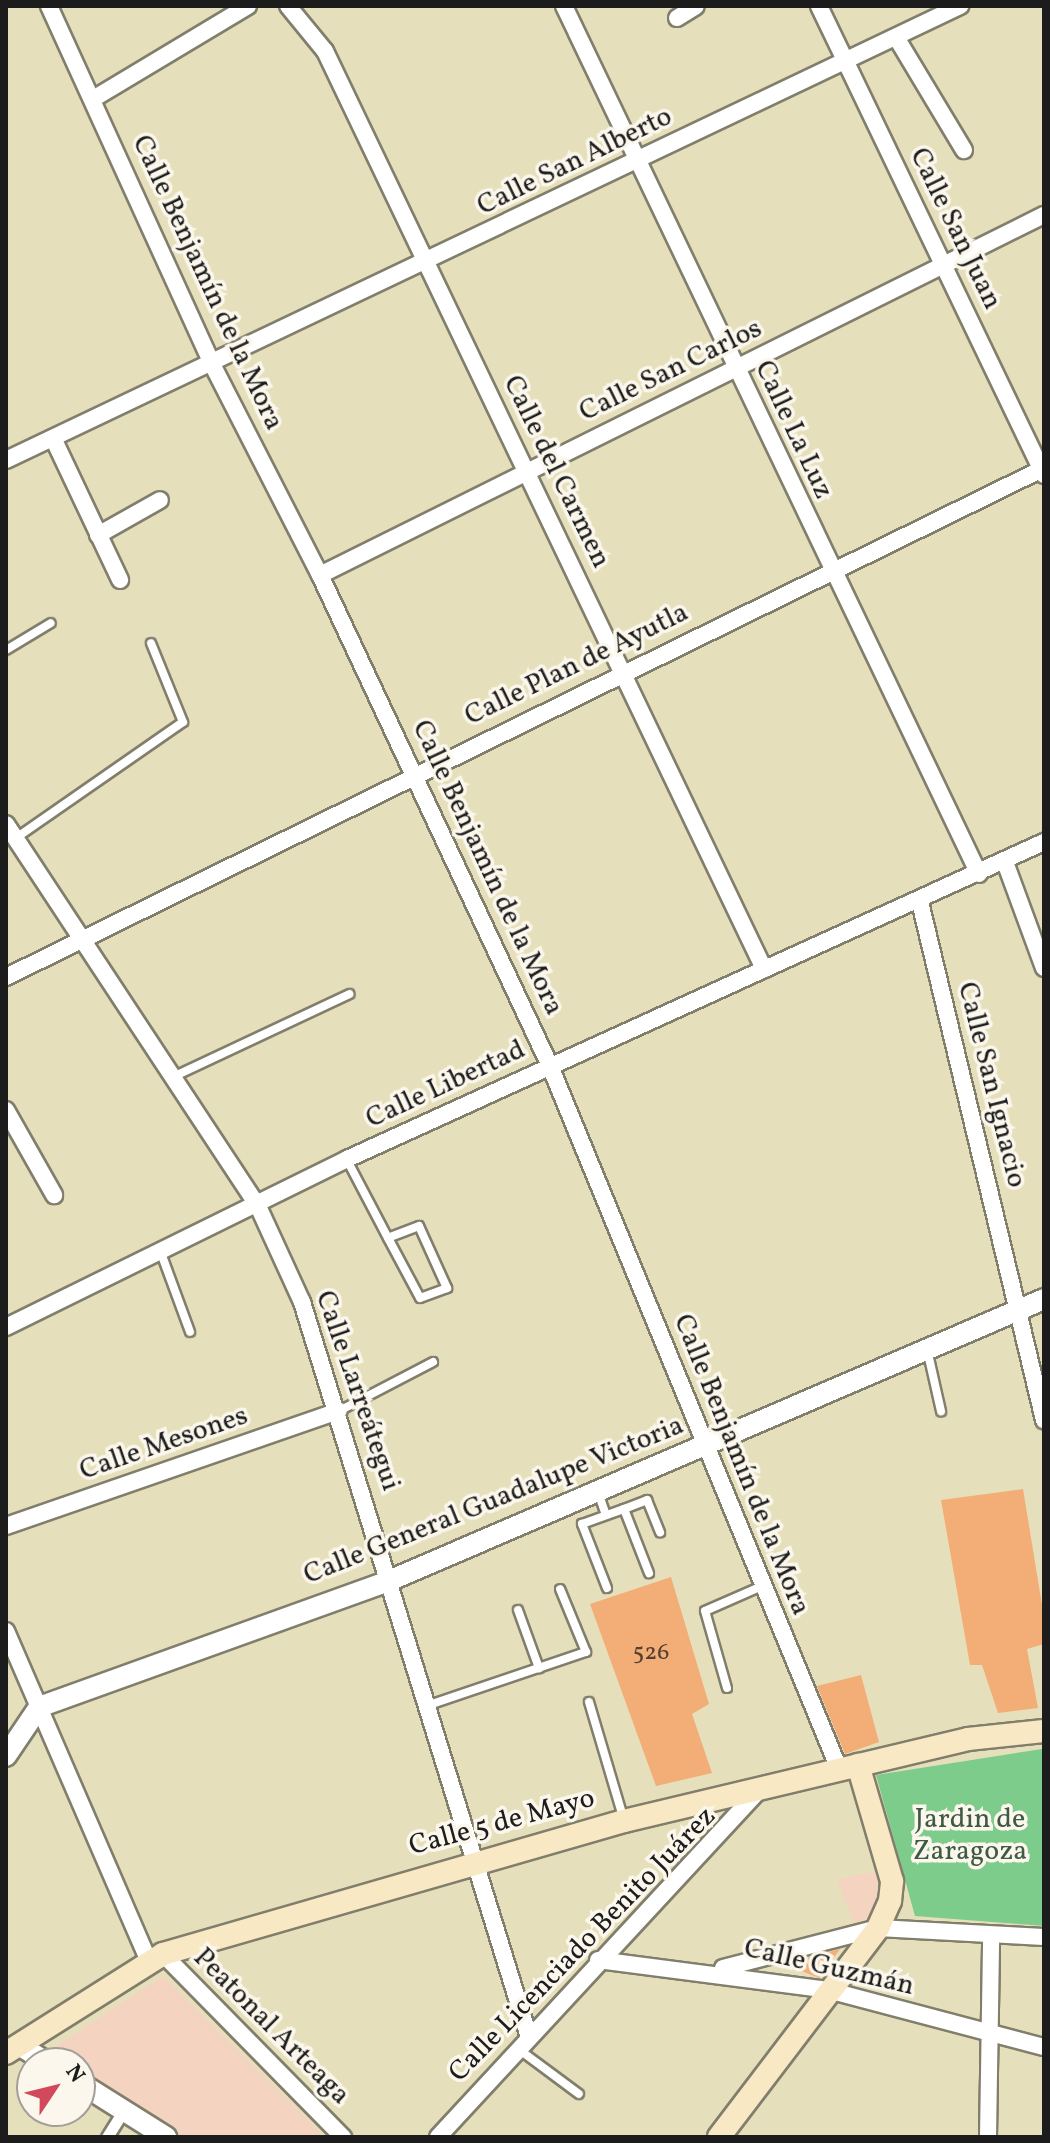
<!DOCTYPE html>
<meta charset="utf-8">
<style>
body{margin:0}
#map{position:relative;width:1050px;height:2143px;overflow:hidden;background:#e6dfbb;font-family:Vollkorn,serif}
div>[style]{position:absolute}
.built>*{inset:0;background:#f4d3c0}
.green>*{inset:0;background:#7ecc8b}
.building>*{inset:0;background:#f3ad76}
.roads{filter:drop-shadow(2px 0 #817e6c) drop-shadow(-2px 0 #817e6c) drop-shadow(0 2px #817e6c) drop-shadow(0 -2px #817e6c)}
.service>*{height:8px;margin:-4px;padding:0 4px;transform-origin:4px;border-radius:4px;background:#fff}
.pedestrian>*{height:11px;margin:-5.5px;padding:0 5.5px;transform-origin:5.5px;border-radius:5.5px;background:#fff}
.minor>*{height:16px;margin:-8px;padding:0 8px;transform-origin:8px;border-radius:8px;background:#fff}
.tertiary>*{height:20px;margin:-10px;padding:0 10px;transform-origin:10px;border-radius:10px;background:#fff}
.secondary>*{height:22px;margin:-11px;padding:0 11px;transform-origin:11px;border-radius:11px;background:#f8e8c3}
span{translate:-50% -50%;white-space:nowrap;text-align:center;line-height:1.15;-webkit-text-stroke:7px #fbf7ec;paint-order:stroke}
.number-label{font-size:24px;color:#524032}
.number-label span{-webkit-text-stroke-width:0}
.street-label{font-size:28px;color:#1c1c1c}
.park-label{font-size:28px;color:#3e5a43}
.frame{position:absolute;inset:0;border:8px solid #1c1c1c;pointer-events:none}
.north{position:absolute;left:16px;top:2047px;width:80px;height:80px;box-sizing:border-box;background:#fbf7ec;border:2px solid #a29f99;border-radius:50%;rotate:55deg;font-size:22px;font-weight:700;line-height:32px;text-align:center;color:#1c1c1c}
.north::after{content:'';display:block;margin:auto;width:28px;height:36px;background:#d1495b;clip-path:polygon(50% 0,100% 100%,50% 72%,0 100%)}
</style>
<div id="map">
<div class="built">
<i style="clip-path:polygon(875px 1872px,887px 1895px,871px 1916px,854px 1923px,837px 1879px)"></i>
<i style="clip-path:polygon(163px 1976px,325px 2137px,184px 2137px,80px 2073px,80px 2063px,47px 2052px)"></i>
</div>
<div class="green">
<i style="clip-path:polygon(1042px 1749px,1044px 1926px,915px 1916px,876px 1775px)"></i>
</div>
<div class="building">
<i style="clip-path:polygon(1023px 1489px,1044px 1617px,1044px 1644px,1027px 1649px,1038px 1708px,998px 1713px,982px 1665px,970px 1665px,941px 1500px)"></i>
<i style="clip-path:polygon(671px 1577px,709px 1704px,692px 1714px,712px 1773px,656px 1786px,590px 1604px)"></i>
<i style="clip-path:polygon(861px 1675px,879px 1742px,845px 1754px,817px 1686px)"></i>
<i style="clip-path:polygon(840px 1949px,819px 1978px,784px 1964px)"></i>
</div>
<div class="roads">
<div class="service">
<i style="left:6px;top:650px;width:52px;rotate:-31deg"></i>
<i style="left:16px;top:838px;width:203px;rotate:-34.8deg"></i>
<i style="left:183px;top:722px;width:85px;rotate:-112.1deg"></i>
<i style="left:173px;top:1077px;width:195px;rotate:-25.2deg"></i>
<i style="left:347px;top:1160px;width:88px;rotate:62.3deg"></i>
<i style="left:388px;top:1238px;width:68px;rotate:61.9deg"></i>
<i style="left:420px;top:1298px;width:29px;rotate:-20deg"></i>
<i style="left:447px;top:1288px;width:68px;rotate:-114.3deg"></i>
<i style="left:419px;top:1226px;width:33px;rotate:159deg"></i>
<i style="left:161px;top:1253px;width:84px;rotate:69.8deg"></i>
<i style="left:927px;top:1349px;width:64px;rotate:77.3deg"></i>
<i style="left:339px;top:1411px;width:106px;rotate:-27.5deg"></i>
<i style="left:598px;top:1492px;width:24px;rotate:71deg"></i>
<i style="left:624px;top:1509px;width:25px;rotate:-21deg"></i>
<i style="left:647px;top:1500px;width:35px;rotate:68deg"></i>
<i style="left:607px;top:1588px;width:69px;rotate:-111.3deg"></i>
<i style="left:582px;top:1524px;width:45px;rotate:-19.7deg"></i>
<i style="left:624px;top:1509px;width:69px;rotate:68.7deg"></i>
<i style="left:518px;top:1610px;width:62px;rotate:70.1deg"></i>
<i style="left:727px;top:1688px;width:80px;rotate:-105.9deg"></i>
<i style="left:705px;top:1611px;width:62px;rotate:-23.7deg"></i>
<i style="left:589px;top:1702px;width:123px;rotate:73.5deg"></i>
<i style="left:429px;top:1705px;width:166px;rotate:-18.7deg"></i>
<i style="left:586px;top:1652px;width:68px;rotate:-112.4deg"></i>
<i style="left:517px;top:2048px;width:77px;rotate:36.6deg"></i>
</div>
<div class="pedestrian">
<i style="left:107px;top:2137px;width:32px;rotate:-58deg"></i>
</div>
<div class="minor">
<i style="left:49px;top:6px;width:396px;rotate:65.5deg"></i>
<i style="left:213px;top:366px;width:235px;rotate:62.9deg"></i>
<i style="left:320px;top:575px;width:542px;rotate:64.9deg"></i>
<i style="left:550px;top:1066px;width:760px;rotate:67.65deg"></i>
<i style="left:288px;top:6px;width:58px;rotate:50.6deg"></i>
<i style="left:325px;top:51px;width:1018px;rotate:64.44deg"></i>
<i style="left:564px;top:6px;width:962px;rotate:64.45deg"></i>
<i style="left:819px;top:6px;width:520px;rotate:64.37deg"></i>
<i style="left:677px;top:18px;width:22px;rotate:-32deg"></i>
<i style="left:896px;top:37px;width:132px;rotate:59deg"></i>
<i style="left:93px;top:99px;width:181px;rotate:-31deg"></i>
<i style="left:53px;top:438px;width:157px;rotate:64.7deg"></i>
<i style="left:6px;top:460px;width:1057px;rotate:-25.45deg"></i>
<i style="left:98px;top:535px;width:71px;rotate:-29.4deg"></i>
<i style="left:320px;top:575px;width:809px;rotate:-26.44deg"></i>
<i style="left:6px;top:824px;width:458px;rotate:56.6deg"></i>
<i style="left:258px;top:1206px;width:106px;rotate:65.4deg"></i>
<i style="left:302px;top:1302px;width:766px;rotate:72.84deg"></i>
<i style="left:1005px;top:862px;width:113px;rotate:69.8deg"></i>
<i style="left:920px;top:902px;width:533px;rotate:76.54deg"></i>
<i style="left:6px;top:977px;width:1156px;rotate:-26.12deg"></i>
<i style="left:6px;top:1110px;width:98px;rotate:60.5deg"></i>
<i style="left:6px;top:1327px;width:380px;rotate:-26.2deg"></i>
<i style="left:347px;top:1159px;width:766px;rotate:-24.46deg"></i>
<i style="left:6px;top:1526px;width:352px;rotate:-19.1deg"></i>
<i style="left:6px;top:1631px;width:361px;rotate:66.6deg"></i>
<i style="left:163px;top:1954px;width:257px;rotate:45.5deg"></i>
<i style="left:598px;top:1960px;width:232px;rotate:7.4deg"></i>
<i style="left:828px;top:1990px;width:223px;rotate:14.8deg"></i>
<i style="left:723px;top:1968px;width:160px;rotate:-14.5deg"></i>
<i style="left:878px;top:1928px;width:166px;rotate:3.1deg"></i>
<i style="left:438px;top:2137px;width:478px;rotate:-47.2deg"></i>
<i style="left:988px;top:2137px;width:201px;rotate:-89.1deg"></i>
</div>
<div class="tertiary">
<i style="left:6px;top:1756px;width:59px;rotate:-56deg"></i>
<i style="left:39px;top:1707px;width:374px;rotate:-19.8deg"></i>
<i style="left:391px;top:1580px;width:711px;rotate:-23.28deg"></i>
<i style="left:19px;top:2045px;width:34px;rotate:32deg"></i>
<i style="left:80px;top:2083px;width:102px;rotate:32.1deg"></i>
</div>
<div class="secondary">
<i style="left:6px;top:2053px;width:186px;rotate:-32.2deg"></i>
<i style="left:163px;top:1954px;width:480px;rotate:-16.1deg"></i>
<i style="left:624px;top:1821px;width:354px;rotate:-13.4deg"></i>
<i style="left:968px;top:1739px;width:76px;rotate:-6deg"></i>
<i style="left:719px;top:2137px;width:263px;rotate:-52.7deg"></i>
<i style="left:878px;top:1928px;width:30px;rotate:-66deg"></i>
<i style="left:890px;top:1901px;width:20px;rotate:-84deg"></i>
<i style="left:892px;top:1881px;width:121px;rotate:-106.3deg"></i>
</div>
</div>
<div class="number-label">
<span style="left:651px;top:1654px">526</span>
</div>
<div class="street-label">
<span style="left:575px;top:162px;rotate:-26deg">Calle San Alberto</span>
<span style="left:955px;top:229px;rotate:64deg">Calle San Juan</span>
<span style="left:207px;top:283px;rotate:65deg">Calle Benjamín de la Mora</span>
<span style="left:671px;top:371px;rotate:-26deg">Calle San Carlos</span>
<span style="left:793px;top:430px;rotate:65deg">Calle La Luz</span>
<span style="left:556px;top:472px;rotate:64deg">Calle del Carmen</span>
<span style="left:577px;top:665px;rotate:-26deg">Calle Plan de Ayutla</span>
<span style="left:487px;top:868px;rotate:65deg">Calle Benjamín de la Mora</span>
<span style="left:446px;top:1085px;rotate:-25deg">Calle Libertad</span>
<span style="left:991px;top:1085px;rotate:76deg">Calle San Ignacio</span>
<span style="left:357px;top:1391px;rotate:71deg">Calle Larreátegui</span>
<span style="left:164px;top:1444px;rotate:-19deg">Calle Mesones</span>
<span style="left:741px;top:1465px;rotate:68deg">Calle Benjamín de la Mora</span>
<span style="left:494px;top:1501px;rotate:-22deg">Calle General Guadalupe Victoria</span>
<span style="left:502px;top:1823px;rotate:-15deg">Calle 5 de Mayo</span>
<span style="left:583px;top:1945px;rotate:-46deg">Calle Licenciado Benito Juárez</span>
<span style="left:829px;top:1968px;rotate:13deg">Calle Guzmán</span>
<span style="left:271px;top:2027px;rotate:45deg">Peatonal Arteaga</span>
</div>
<div class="park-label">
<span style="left:970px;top:1836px">Jardin de<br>Zaragoza</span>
</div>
<div class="frame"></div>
<div class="north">N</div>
</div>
